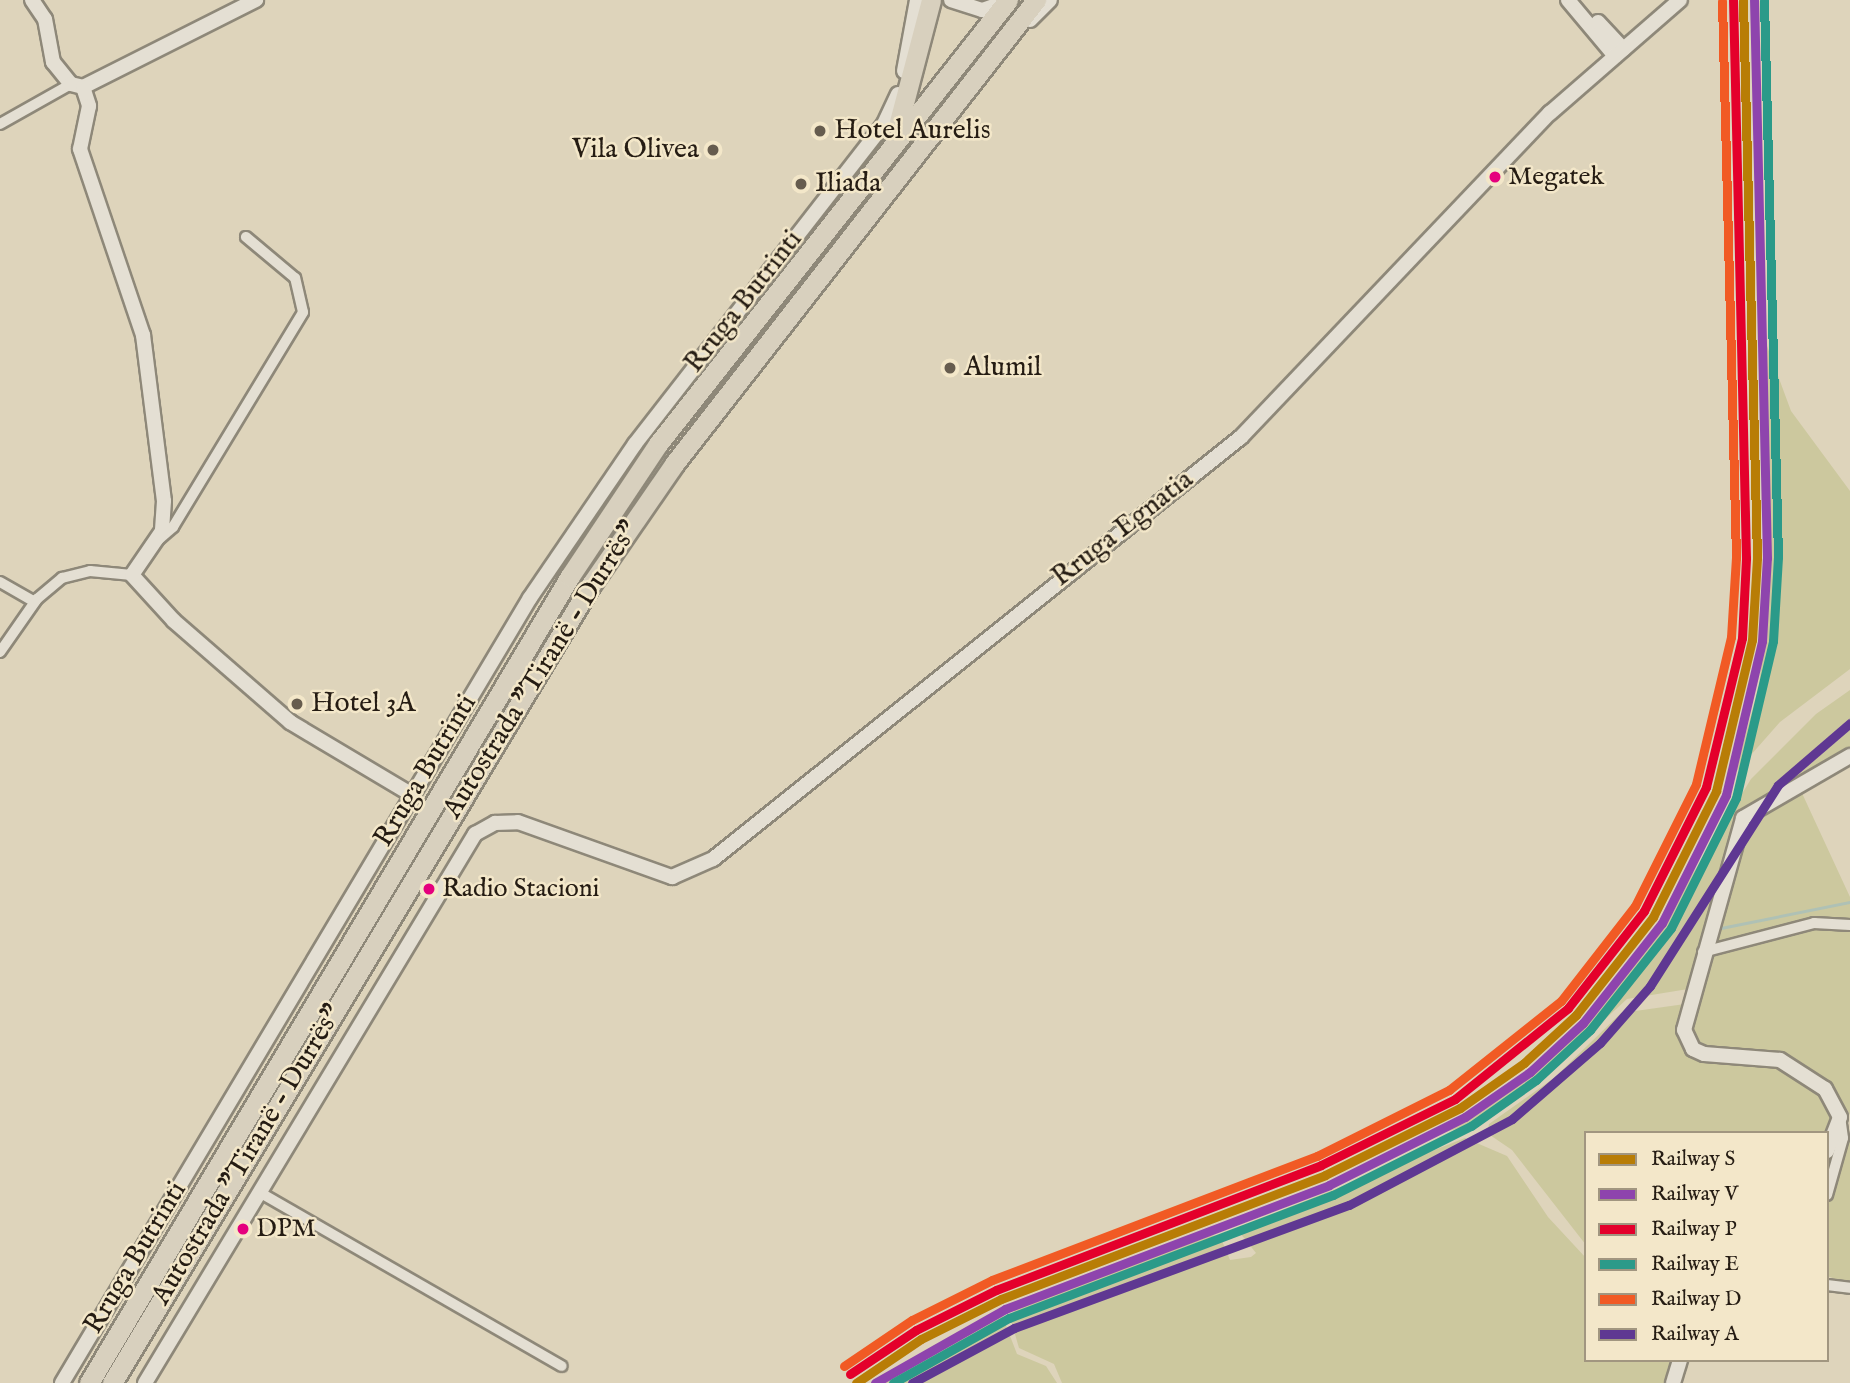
<!DOCTYPE html>
<meta charset="utf-8">
<style>
body{margin:0}
#map{position:relative;width:1850px;height:1383px;overflow:hidden;background:#ded4bb;font-family:"IM FELL English",serif}
div>[style]{position:absolute}
.green>*{inset:0;background:#ccc89e}
.stream>*{height:2.5px;margin:-1.25px;padding:0 1.25px;transform-origin:1.25px;border-radius:1.25px;background:#afc1b5}
.roads{filter:drop-shadow(2px 0 #8e8879) drop-shadow(-2px 0 #8e8879) drop-shadow(0 2px #8e8879) drop-shadow(0 -2px #8e8879)}
.street>*{height:10px;margin:-5px;padding:0 5px;transform-origin:5px;border-radius:5px;background:#e4dfd3}
.secondary>*{height:14px;margin:-7px;padding:0 7px;transform-origin:7px;border-radius:7px;background:#e4dfd3}
.highway>*{height:19px;margin:-9.5px;padding:0 9.5px;transform-origin:9.5px;border-radius:9.5px;background:#d8d0be}
.rail-1>*{height:9px;margin:-4.5px;padding:0 4.5px;transform-origin:4.5px;border-radius:4.5px;background:#b87d06}
.rail-2>*{height:9px;margin:-4.5px;padding:0 4.5px;transform-origin:4.5px;border-radius:4.5px;background:#8e44ad}
.rail-3>*{height:9px;margin:-4.5px;padding:0 4.5px;transform-origin:4.5px;border-radius:4.5px;background:#e4002b}
.rail-4>*{height:9px;margin:-4.5px;padding:0 4.5px;transform-origin:4.5px;border-radius:4.5px;background:#2b9a89}
.rail-5>*{height:9px;margin:-4.5px;padding:0 4.5px;transform-origin:4.5px;border-radius:4.5px;background:#f15a24}
.rail-6>*{height:9px;margin:-4.5px;padding:0 4.5px;transform-origin:4.5px;border-radius:4.5px;background:#5f3892}
.dots>*{width:19px;height:19px;translate:-50% -50%;box-sizing:border-box;border:4px solid #f3e7c9;border-radius:50%}
span{translate:-50% -50%;white-space:nowrap;text-align:center;line-height:1.15;-webkit-text-stroke:5px #f3e7c9;paint-order:stroke}
.bus-label{font-size:26px;color:#251c13}
.left{translate:0 -50%;text-align:left}
.poi-label{font-size:28px;color:#251c13}
.right{translate:-100% -50%;text-align:right}
.street-label{font-size:28px;color:#251c13}
.legend{position:absolute;left:1584px;top:1131px;width:245px;height:231px;box-sizing:border-box;background:#f3e7c9;border:2px solid #a19680;margin:0;padding:9px 12px;list-style:none;font-size:21px;color:#251c13}
.legend li{display:flex;align-items:center;gap:14px;height:35px}
.legend b{width:35px;border:2px solid #a19680}
</style>
<div id="map">
<div class="green">
<i style="clip-path:polygon(1760px 327px,1791px 411px,1850px 491px,1850px 669px,1780px 722px,1735px 773px,1759px 686px,1769px 587px)"></i>
<i style="clip-path:polygon(1850px 690px,1850px 751px,1736px 825px,1688px 989px,1627px 999px,1523px 1095px,1481px 1122px,1438px 1134px,1521px 1080px,1600px 1005px,1652px 940px,1751px 779px,1816px 714px)"></i>
<i style="clip-path:polygon(1801px 791px,1850px 897px,1850px 1115px,1847px 1110px,1836px 1114px,1827px 1133px,1586px 1133px,1586px 1245px,1512px 1150px,1487px 1133px,1489px 1124px,1554px 1078px,1621px 1013px,1685px 1004px,1749px 824px)"></i>
<i style="clip-path:polygon(1850px 1135px,1850px 1280px,1841px 1281px,1827px 1276px,1827px 1203px)"></i>
<i style="clip-path:polygon(1465px 1138px,1507px 1156px,1548px 1217px,1586px 1258px,1586px 1360px,1677px 1360px,1670px 1383px,1062px 1383px,1054px 1364px,1019px 1348px,1010px 1317px,1016px 1309px,1206px 1235px,1220px 1236px,1230px 1260px,1251px 1257px,1256px 1253px,1236px 1228px)"></i>
<i style="clip-path:polygon(1002px 1315px,1017px 1354px,1046px 1366px,1057px 1383px,879px 1383px,934px 1345px)"></i>
</div>
<div class="stream">
<i style="left:1721px;top:928px;width:132px;rotate:-11.4deg"></i>
</div>
<div class="roads">
<div class="street">
<i style="left:0;top:124px;width:81px;rotate:-29.4deg"></i>
<i style="left:158px;top:540px;width:20px;rotate:-41deg"></i>
<i style="left:173px;top:527px;width:251px;rotate:-58.8deg"></i>
<i style="left:303px;top:312px;width:35px;rotate:-103deg"></i>
<i style="left:295px;top:278px;width:64px;rotate:-140.1deg"></i>
<i style="left:0;top:582px;width:40px;rotate:29.7deg"></i>
<i style="left:0;top:652px;width:65px;rotate:-55.1deg"></i>
<i style="left:37px;top:599px;width:33px;rotate:-40deg"></i>
<i style="left:62px;top:578px;width:29px;rotate:-14deg"></i>
<i style="left:90px;top:571px;width:42px;rotate:5.4deg"></i>
<i style="left:1703px;top:952px;width:115px;rotate:-14.6deg"></i>
<i style="left:1814px;top:923px;width:36px;rotate:3deg"></i>
<i style="left:259px;top:1192px;width:349px;rotate:29.9deg"></i>
<i style="left:1827px;top:1195px;width:59px;rotate:-74.3deg"></i>
<i style="left:1843px;top:1138px;width:21px;rotate:-98deg"></i>
<i style="left:1827px;top:1285px;width:23px;rotate:7deg"></i>
</div>
<div class="secondary">
<i style="left:32px;top:0;width:23px;rotate:56deg"></i>
<i style="left:45px;top:19px;width:44px;rotate:79.5deg"></i>
<i style="left:53px;top:62px;width:28px;rotate:51deg"></i>
<i style="left:71px;top:84px;width:12px;rotate:14deg"></i>
<i style="left:83px;top:87px;width:194px;rotate:-26.7deg"></i>
<i style="left:951px;top:0;width:33px;rotate:18deg"></i>
<i style="left:982px;top:10px;width:24px;rotate:-19deg"></i>
<i style="left:1568px;top:0;width:73px;rotate:50deg"></i>
<i style="left:1030px;top:20px;width:28px;rotate:-45deg"></i>
<i style="left:1598px;top:22px;width:37px;rotate:47deg"></i>
<i style="left:904px;top:71px;width:72px;rotate:-79.6deg"></i>
<i style="left:83px;top:87px;width:20px;rotate:72deg"></i>
<i style="left:89px;top:106px;width:44px;rotate:101.8deg"></i>
<i style="left:80px;top:149px;width:196px;rotate:71.3deg"></i>
<i style="left:143px;top:335px;width:167px;rotate:82.8deg"></i>
<i style="left:164px;top:501px;width:30px;rotate:94deg"></i>
<i style="left:162px;top:531px;width:53px;rotate:124.3deg"></i>
<i style="left:132px;top:575px;width:62px;rotate:47.6deg"></i>
<i style="left:174px;top:621px;width:154px;rotate:41deg"></i>
<i style="left:290px;top:722px;width:141px;rotate:30.8deg"></i>
<i style="left:1827px;top:1151px;width:36px;rotate:-69deg"></i>
<i style="left:1840px;top:1117px;width:32px;rotate:-118deg"></i>
<i style="left:1825px;top:1089px;width:54px;rotate:-147.2deg"></i>
<i style="left:1780px;top:1060px;width:76px;rotate:-175.5deg"></i>
<i style="left:1704px;top:1054px;width:12px;rotate:-156deg"></i>
<i style="left:1693px;top:1049px;width:21px;rotate:-115deg"></i>
<i style="left:1684px;top:1030px;width:220px;rotate:-74.4deg"></i>
<i style="left:1743px;top:818px;width:124px;rotate:-30.1deg"></i>
<i style="left:62px;top:1383px;width:914px;rotate:-59.2deg"></i>
<i style="left:530px;top:598px;width:186px;rotate:-55.7deg"></i>
<i style="left:635px;top:444px;width:405px;rotate:-52.1deg"></i>
<i style="left:884px;top:124px;width:33px;rotate:-65deg"></i>
<i style="left:145px;top:1383px;width:641px;rotate:-58.99deg"></i>
<i style="left:475px;top:834px;width:23px;rotate:-29deg"></i>
<i style="left:495px;top:823px;width:23px;rotate:-2deg"></i>
<i style="left:518px;top:822px;width:164px;rotate:19.7deg"></i>
<i style="left:672px;top:877px;width:45px;rotate:-23.7deg"></i>
<i style="left:713px;top:859px;width:676px;rotate:-38.63deg"></i>
<i style="left:1241px;top:437px;width:448px;rotate:-46.4deg"></i>
<i style="left:1550px;top:113px;width:172px;rotate:-41deg"></i>
<i style="left:1673px;top:1383px;width:24px;rotate:-73deg"></i>
</div>
<div class="highway">
<i style="left:899px;top:122px;width:126px;rotate:-75.3deg"></i>
<i style="left:89px;top:1383px;width:939px;rotate:-59.2deg"></i>
<i style="left:570px;top:576px;width:159px;rotate:-56.3deg"></i>
<i style="left:658px;top:444px;width:565px;rotate:-51.75deg"></i>
<i style="left:112px;top:1383px;width:933px;rotate:-59.04deg"></i>
<i style="left:592px;top:583px;width:145px;rotate:-55.4deg"></i>
<i style="left:674px;top:464px;width:589px;rotate:-52.04deg"></i>
</div>
</div>
<div class="rail-1">
<i style="left:856px;top:1383px;width:78px;rotate:-34.1deg"></i>
<i style="left:921px;top:1339px;width:89px;rotate:-26.6deg"></i>
<i style="left:1001px;top:1299px;width:347px;rotate:-20.9deg"></i>
<i style="left:1325px;top:1175px;width:151px;rotate:-26.4deg"></i>
<i style="left:1460px;top:1108px;width:78px;rotate:-35.1deg"></i>
<i style="left:1524px;top:1063px;width:71px;rotate:-42.7deg"></i>
<i style="left:1576px;top:1015px;width:125px;rotate:-51.8deg"></i>
<i style="left:1653px;top:917px;width:141px;rotate:-63.4deg"></i>
<i style="left:1716px;top:791px;width:155px;rotate:-76.6deg"></i>
<i style="left:1752px;top:640px;width:82px;rotate:-86.5deg"></i>
<i style="left:1757px;top:558px;width:558px;rotate:-91.44deg"></i>
</div>
<div class="rail-2">
<i style="left:875px;top:1383px;width:150px;rotate:-29.6deg"></i>
<i style="left:1005px;top:1309px;width:347px;rotate:-20.9deg"></i>
<i style="left:1329px;top:1185px;width:152px;rotate:-26.6deg"></i>
<i style="left:1465px;top:1117px;width:79px;rotate:-34.7deg"></i>
<i style="left:1530px;top:1072px;width:72px;rotate:-42.8deg"></i>
<i style="left:1583px;top:1023px;width:127px;rotate:-51.7deg"></i>
<i style="left:1662px;top:923px;width:143px;rotate:-63.4deg"></i>
<i style="left:1726px;top:795px;width:158px;rotate:-76.8deg"></i>
<i style="left:1762px;top:641px;width:83px;rotate:-86.6deg"></i>
<i style="left:1767px;top:558px;width:558px;rotate:-91.33deg"></i>
</div>
<div class="rail-3">
<i style="left:850px;top:1374px;width:79px;rotate:-33.7deg"></i>
<i style="left:916px;top:1330px;width:89px;rotate:-26.6deg"></i>
<i style="left:996px;top:1290px;width:348px;rotate:-21deg"></i>
<i style="left:1321px;top:1165px;width:149px;rotate:-26.2deg"></i>
<i style="left:1455px;top:1099px;width:145px;rotate:-38.8deg"></i>
<i style="left:1568px;top:1008px;width:123px;rotate:-51.9deg"></i>
<i style="left:1644px;top:911px;width:139px;rotate:-63.4deg"></i>
<i style="left:1706px;top:787px;width:153px;rotate:-76.4deg"></i>
<i style="left:1742px;top:638px;width:80px;rotate:-87.1deg"></i>
<i style="left:1746px;top:558px;width:558px;rotate:-91.33deg"></i>
</div>
<div class="rail-4">
<i style="left:893px;top:1383px;width:133px;rotate:-29.3deg"></i>
<i style="left:1009px;top:1318px;width:347px;rotate:-20.8deg"></i>
<i style="left:1333px;top:1195px;width:154px;rotate:-26.6deg"></i>
<i style="left:1471px;top:1126px;width:80px;rotate:-35.3deg"></i>
<i style="left:1536px;top:1080px;width:74px;rotate:-42.8deg"></i>
<i style="left:1590px;top:1030px;width:130px;rotate:-51.5deg"></i>
<i style="left:1671px;top:928px;width:145px;rotate:-63.4deg"></i>
<i style="left:1736px;top:798px;width:161px;rotate:-76.7deg"></i>
<i style="left:1773px;top:641px;width:84px;rotate:-86.6deg"></i>
<i style="left:1778px;top:557px;width:557px;rotate:-91.44deg"></i>
</div>
<div class="rail-5">
<i style="left:844px;top:1366px;width:82px;rotate:-34.1deg"></i>
<i style="left:912px;top:1320px;width:89px;rotate:-26.6deg"></i>
<i style="left:992px;top:1280px;width:348px;rotate:-20.9deg"></i>
<i style="left:1317px;top:1156px;width:148px;rotate:-26.6deg"></i>
<i style="left:1449px;top:1090px;width:143px;rotate:-38.5deg"></i>
<i style="left:1561px;top:1001px;width:120px;rotate:-52.1deg"></i>
<i style="left:1635px;top:906px;width:136px;rotate:-63.4deg"></i>
<i style="left:1696px;top:784px;width:151px;rotate:-76.6deg"></i>
<i style="left:1731px;top:637px;width:79px;rotate:-86.4deg"></i>
<i style="left:1736px;top:558px;width:557px;rotate:-91.44deg"></i>
</div>
<div class="rail-6">
<i style="left:912px;top:1383px;width:116px;rotate:-28.3deg"></i>
<i style="left:1014px;top:1328px;width:357px;rotate:-20.2deg"></i>
<i style="left:1349px;top:1205px;width:184px;rotate:-27.8deg"></i>
<i style="left:1512px;top:1119px;width:116px;rotate:-40.8deg"></i>
<i style="left:1600px;top:1043px;width:76px;rotate:-48.7deg"></i>
<i style="left:1650px;top:986px;width:238px;rotate:-57.5deg"></i>
<i style="left:1778px;top:785px;width:95px;rotate:-40.7deg"></i>
</div>
<div class="dots">
<i style="left:820px;top:131px;background:#665c4e"></i>
<i style="left:713px;top:150px;background:#665c4e"></i>
<i style="left:1495px;top:177px;background:#e5007d"></i>
<i style="left:801px;top:184px;background:#665c4e"></i>
<i style="left:950px;top:368px;background:#665c4e"></i>
<i style="left:297px;top:704px;background:#665c4e"></i>
<i style="left:429px;top:889px;background:#e5007d"></i>
<i style="left:243px;top:1229px;background:#e5007d"></i>
</div>
<div class="bus-label">
<span class="left" style="left:1508px;top:177px">Megatek</span>
<span class="left" style="left:442px;top:889px">Radio Stacioni</span>
<span class="left" style="left:256px;top:1229px">DPM</span>
</div>
<div class="poi-label">
<span class="left" style="left:834px;top:131px">Hotel Aurelis</span>
<span class="right" style="left:699px;top:150px">Vila Olivea</span>
<span class="left" style="left:815px;top:184px">Iliada</span>
<span class="left" style="left:964px;top:368px">Alumil</span>
<span class="left" style="left:311px;top:704px">Hotel 3A</span>
</div>
<div class="street-label">
<span style="left:744px;top:302px;rotate:-52deg">Rruga Butrinti</span>
<span style="left:1123px;top:529px;rotate:-38deg">Rruga Egnatia</span>
<span style="left:542px;top:670px;rotate:-58deg">Autostrada "Tiranë - Durrës"</span>
<span style="left:426px;top:771px;rotate:-59deg">Rruga Butrinti</span>
<span style="left:248px;top:1155px;rotate:-59deg">Autostrada "Tiranë - Durrës"</span>
<span style="left:136px;top:1258px;rotate:-59deg">Rruga Butrinti</span>
</div>
<ul class="legend">
<li><b style="height:9px;background:#b87d06"></b>Railway S</li>
<li><b style="height:9px;background:#8e44ad"></b>Railway V</li>
<li><b style="height:9px;background:#e4002b"></b>Railway P</li>
<li><b style="height:9px;background:#2b9a89"></b>Railway E</li>
<li><b style="height:9px;background:#f15a24"></b>Railway D</li>
<li><b style="height:9px;background:#5f3892"></b>Railway A</li>
</ul>
</div>
